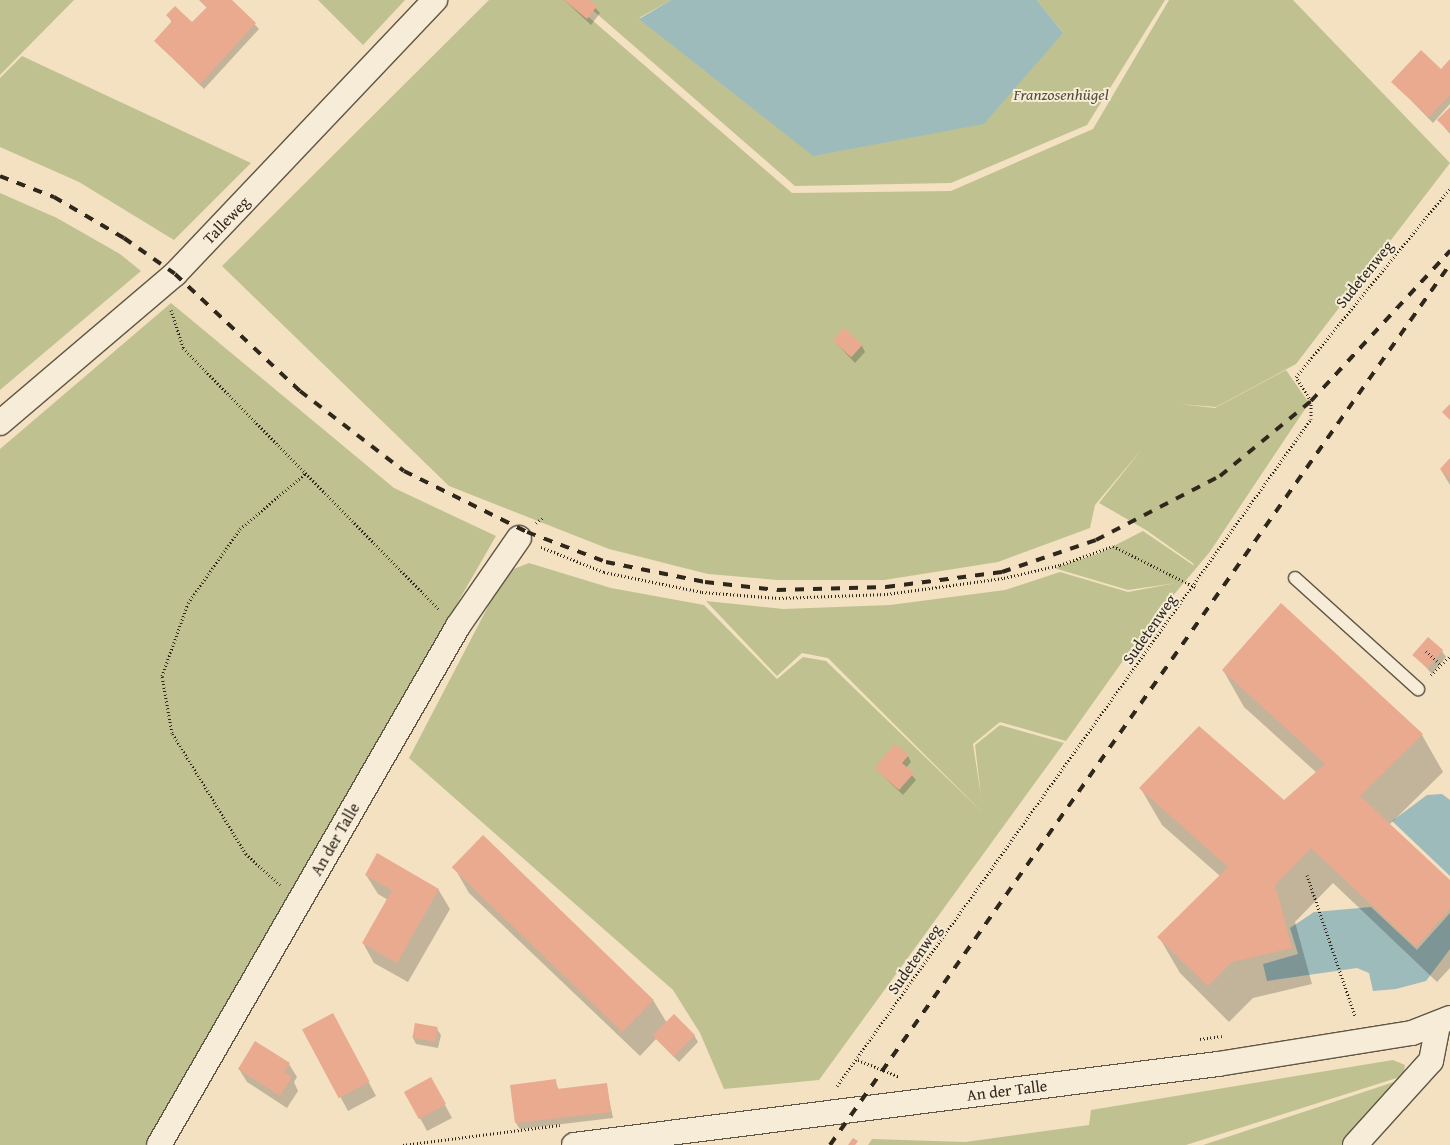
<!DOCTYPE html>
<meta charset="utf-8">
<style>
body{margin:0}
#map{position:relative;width:1450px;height:1145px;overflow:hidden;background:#f3e1c2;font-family:"Gentium Book Plus",serif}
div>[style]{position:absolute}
.green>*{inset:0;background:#bfc290}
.water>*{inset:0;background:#9ebbbc}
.shadow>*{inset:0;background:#0003}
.building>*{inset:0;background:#eaaa8f;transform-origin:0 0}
.path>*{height:3px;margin-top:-1.5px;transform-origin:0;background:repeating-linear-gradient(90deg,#2f271c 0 1px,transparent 0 3.5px)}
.roads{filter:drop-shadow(1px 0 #605646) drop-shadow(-1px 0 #605646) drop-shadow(0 1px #605646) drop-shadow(0 -1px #605646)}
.service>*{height:12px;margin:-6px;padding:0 6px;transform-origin:6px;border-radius:6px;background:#f7ecd7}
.minor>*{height:24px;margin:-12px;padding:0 12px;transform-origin:12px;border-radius:12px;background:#f7ecd7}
.rail>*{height:4px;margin-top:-2px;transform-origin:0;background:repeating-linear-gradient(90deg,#2f271c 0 9px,transparent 0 18px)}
span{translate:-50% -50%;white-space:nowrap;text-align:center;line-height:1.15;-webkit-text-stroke:4px #f7ecd7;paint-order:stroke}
.park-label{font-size:16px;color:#534e39;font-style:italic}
.street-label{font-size:16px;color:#2f271c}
</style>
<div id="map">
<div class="green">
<i style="clip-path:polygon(0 0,74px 0,0 75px)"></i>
<i style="clip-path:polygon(318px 0,405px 0,363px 45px)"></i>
<i style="clip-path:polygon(489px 0,569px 0,792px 193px,951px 191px,1093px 129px,1169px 0,1293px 0,1450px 163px,1296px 364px,1216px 407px,1179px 404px,1215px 408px,1286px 370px,1309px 403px,1209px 553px,1149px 624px,1066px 741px,1000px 722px,973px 744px,981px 796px,975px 745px,1000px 725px,1064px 743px,819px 1080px,724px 1089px,700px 1033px,673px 990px,409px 758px,506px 572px,529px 563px,611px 588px,704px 605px,777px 679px,803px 657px,826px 661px,983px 813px,828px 658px,802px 653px,777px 676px,706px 601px,783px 609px,890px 605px,1005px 590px,1060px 572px,1128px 592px,1176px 583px,1128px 590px,1054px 568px,1100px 553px,1143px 531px,1193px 565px,1183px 575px,1194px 564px,1146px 530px,1099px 503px,1142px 449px,1095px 505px,1090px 528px,998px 562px,884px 580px,778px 580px,708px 574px,609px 549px,449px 486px,222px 266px)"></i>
<i style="clip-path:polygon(581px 0,671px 0,639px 18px,1063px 33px,1037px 0,1165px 0,1087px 125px,951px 183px,795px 186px)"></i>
<i style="clip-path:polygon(22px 56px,251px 163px,174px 240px,79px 182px,0 147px,0 78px)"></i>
<i style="clip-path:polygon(0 193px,57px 218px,120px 254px,141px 271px,0 390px)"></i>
<i style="clip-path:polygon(171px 303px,394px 488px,496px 536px,145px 1145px,0 1145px,0 449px)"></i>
<i style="clip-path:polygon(1393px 1060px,1405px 1065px,1403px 1076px,1186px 1145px,868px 1145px,872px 1139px,965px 1142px,1089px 1125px,1091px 1110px)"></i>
<i style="clip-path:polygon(1409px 1077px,1345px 1145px,1203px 1145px)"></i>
</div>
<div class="water">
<i style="clip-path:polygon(671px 0,1037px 0,1063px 33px,984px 124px,813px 156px,639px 19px)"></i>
<i style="clip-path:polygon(1442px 794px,1450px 800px,1450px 876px,1392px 821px,1427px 795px)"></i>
<i style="clip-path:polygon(1371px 907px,1417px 950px,1450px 913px,1450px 949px,1426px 981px,1396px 989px,1373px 991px,1369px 973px,1357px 968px,1267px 981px,1263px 964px,1298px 954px,1290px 928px,1314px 912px)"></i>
</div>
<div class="shadow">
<i style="clip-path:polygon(199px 0,231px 0,259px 29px,204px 89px,155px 41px,172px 23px,168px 15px,192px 24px,207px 8px)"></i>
<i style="clip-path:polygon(564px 0,588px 0,600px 13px,591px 25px)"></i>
<i style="clip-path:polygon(1450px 61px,1450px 104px,1433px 123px,1393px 82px,1445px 74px)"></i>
<i style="clip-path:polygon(1450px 109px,1450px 134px,1439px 121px)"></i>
<i style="clip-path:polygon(834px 341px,862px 346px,865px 352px,855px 363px)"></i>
<i style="clip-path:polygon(1450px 460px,1450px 485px,1441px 470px)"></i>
<i style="clip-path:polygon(1281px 605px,1422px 735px,1443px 772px,1389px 825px,1450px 882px,1450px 968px,1437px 982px,1333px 883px,1295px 922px,1312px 984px,1253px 998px,1229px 1022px,1180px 973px,1159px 937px,1220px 876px,1162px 825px,1141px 789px,1284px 802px,1317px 773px,1244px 707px,1223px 670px)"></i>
<i style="clip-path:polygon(1442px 651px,1446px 657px,1432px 674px,1416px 656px)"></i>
<i style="clip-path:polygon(908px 756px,911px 762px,906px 768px,916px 780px,903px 795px,876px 769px)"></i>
<i style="clip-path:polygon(483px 837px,653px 1000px,667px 1023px,694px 1035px,698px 1042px,679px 1062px,656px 1039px,640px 1056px,469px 893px,454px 867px)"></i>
<i style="clip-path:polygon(366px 875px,438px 889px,450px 909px,408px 982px,374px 963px,363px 943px,388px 900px,378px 894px)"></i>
<i style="clip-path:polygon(340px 1028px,376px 1096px,348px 1111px,304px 1030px)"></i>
<i style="clip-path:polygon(437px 1029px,441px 1035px,438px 1048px,416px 1044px,413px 1038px)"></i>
<i style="clip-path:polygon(289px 1064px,297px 1077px,294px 1082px,298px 1091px,287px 1108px,247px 1082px,239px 1069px)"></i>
<i style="clip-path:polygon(555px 1081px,559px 1090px,606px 1084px,613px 1118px,520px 1129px,516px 1123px)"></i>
<i style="clip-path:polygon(438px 1092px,452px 1118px,427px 1131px,420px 1118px)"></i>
</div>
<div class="building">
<i style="clip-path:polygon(200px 0,232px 0,256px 23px,200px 84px,154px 41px,172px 21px,166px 15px,175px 6px,192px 22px,207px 7px)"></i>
<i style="clip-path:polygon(564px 0,590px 0,597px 6px,587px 19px)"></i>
<i style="clip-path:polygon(1421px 50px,1441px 69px,1450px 59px,1450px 95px,1429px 117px,1391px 82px)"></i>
<i style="clip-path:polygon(1450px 107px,1450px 132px,1437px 120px)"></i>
<i style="left:844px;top:328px;width:25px;height:17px;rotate:42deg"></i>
<i style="clip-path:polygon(1450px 404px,1450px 420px,1442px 412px)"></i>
<i style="clip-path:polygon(1450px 458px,1450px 479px,1440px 469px)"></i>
<i style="clip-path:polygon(1281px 603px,1423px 734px,1360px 796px,1450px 880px,1450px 909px,1416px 947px,1311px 848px,1275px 885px,1292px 948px,1232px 962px,1208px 986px,1157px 937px,1228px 867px,1139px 788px,1199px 726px,1284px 800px,1325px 764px,1222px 670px)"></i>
<i style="left:1428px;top:637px;width:20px;height:24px;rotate:41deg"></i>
<i style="clip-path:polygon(895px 744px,909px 755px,902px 763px,914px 773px,899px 790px,874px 768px)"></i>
<i style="left:483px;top:835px;width:237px;height:45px;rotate:44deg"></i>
<i style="clip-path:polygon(377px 853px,439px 889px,397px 963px,362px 943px,392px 890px,365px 875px)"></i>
<i style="left:333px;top:1013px;width:78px;height:35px;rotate:62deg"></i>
<i style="left:674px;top:1014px;width:30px;height:30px;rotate:45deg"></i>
<i style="left:415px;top:1023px;width:23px;height:15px;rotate:10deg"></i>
<i style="clip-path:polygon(255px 1041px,290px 1063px,284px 1072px,292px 1077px,280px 1096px,238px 1069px)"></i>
<i style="left:431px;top:1077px;width:31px;height:31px;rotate:61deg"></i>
<i style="clip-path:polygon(556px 1079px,557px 1089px,607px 1083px,611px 1112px,515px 1123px,510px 1085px)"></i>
<i style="clip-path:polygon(853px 1138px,858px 1141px,855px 1145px,848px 1145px)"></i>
</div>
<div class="path">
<i style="left:171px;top:310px;width:40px;rotate:72deg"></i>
<i style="left:183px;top:348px;width:366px;rotate:45.6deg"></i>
<i style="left:536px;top:523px;width:10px;rotate:-37deg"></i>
<i style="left:541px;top:547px;width:68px;rotate:21.6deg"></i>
<i style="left:604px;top:572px;width:100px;rotate:11.5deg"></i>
<i style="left:702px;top:592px;width:77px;rotate:4.5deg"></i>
<i style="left:779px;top:598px;width:108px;rotate:-2.1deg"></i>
<i style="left:887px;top:594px;width:118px;rotate:-7.8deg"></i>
<i style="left:1004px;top:578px;width:57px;rotate:-13.1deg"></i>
<i style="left:1060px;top:565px;width:56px;rotate:-19.7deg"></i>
<i style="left:1113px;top:546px;width:92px;rotate:26.6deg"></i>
<i style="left:1426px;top:651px;width:21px;rotate:43deg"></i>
<i style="left:1431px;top:675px;width:27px;rotate:-45deg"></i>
<i style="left:1307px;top:875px;width:149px;rotate:71.2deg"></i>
<i style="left:280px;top:885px;width:46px;rotate:-137.6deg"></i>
<i style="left:246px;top:854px;width:142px;rotate:-121.4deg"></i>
<i style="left:172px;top:733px;width:58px;rotate:-100deg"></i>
<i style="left:162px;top:676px;width:77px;rotate:-70.4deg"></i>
<i style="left:188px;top:603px;width:90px;rotate:-54.9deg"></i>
<i style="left:240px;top:529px;width:87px;rotate:-40.3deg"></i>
<i style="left:1200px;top:1039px;width:22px;rotate:-8deg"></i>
<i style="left:858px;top:1060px;width:45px;rotate:22deg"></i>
<i style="left:837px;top:1086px;width:818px;rotate:-54.6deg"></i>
<i style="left:1311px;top:419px;width:18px;rotate:-90deg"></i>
<i style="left:1311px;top:401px;width:28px;rotate:-122deg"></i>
<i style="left:1296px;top:377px;width:244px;rotate:-50.8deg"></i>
<i style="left:403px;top:1145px;width:158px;rotate:-7.3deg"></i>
</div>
<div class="roads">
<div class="service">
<i style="left:1295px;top:578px;width:166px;rotate:42.1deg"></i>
</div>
<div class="minor">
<i style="left:0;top:423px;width:230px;rotate:-40.4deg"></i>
<i style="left:175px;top:274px;width:378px;rotate:-46.5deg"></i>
<i style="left:159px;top:1145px;width:599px;rotate:-60.05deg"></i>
<i style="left:458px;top:626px;width:107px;rotate:-55.3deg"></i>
<i style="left:574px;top:1145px;width:649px;rotate:-7.17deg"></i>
<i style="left:1218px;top:1064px;width:196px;rotate:-9.1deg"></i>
<i style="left:1412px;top:1033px;width:41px;rotate:-21.5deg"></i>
<i style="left:1355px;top:1145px;width:113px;rotate:-47.9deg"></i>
<i style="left:1431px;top:1061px;width:38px;rotate:-79deg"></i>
</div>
</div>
<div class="rail">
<i style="left:0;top:176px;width:58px;rotate:21.3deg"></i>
<i style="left:54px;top:197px;width:81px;rotate:30.4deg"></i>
<i style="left:124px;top:238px;width:62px;rotate:35.2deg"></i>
<i style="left:175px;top:274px;width:171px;rotate:43.1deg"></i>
<i style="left:300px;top:391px;width:131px;rotate:37.6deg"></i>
<i style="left:404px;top:471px;width:137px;rotate:26.4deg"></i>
<i style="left:527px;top:532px;width:85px;rotate:20.8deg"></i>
<i style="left:606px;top:562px;width:101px;rotate:11.4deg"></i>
<i style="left:705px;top:582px;width:72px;rotate:6.3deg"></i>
<i style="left:777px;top:590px;width:109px;rotate:-1.6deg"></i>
<i style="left:886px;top:587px;width:117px;rotate:-7.4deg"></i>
<i style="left:1002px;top:572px;width:99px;rotate:-18.8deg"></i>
<i style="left:1096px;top:540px;width:140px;rotate:-27.3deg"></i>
<i style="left:1220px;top:476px;width:118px;rotate:-39.5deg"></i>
<i style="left:1311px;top:401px;width:205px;rotate:-47.2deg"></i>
<i style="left:830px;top:1145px;width:1077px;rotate:-54.86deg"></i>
</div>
<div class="park-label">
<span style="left:1061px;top:94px">Franzosenhügel</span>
</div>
<div class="street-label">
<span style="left:226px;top:220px;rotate:-46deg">Talleweg</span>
<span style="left:1364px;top:274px;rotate:-51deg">Sudetenweg</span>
<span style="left:1149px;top:629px;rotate:-55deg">Sudetenweg</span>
<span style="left:335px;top:839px;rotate:-60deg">An der Talle</span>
<span style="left:914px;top:959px;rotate:-55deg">Sudetenweg</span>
<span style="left:1007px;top:1090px;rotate:-7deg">An der Talle</span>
</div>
</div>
